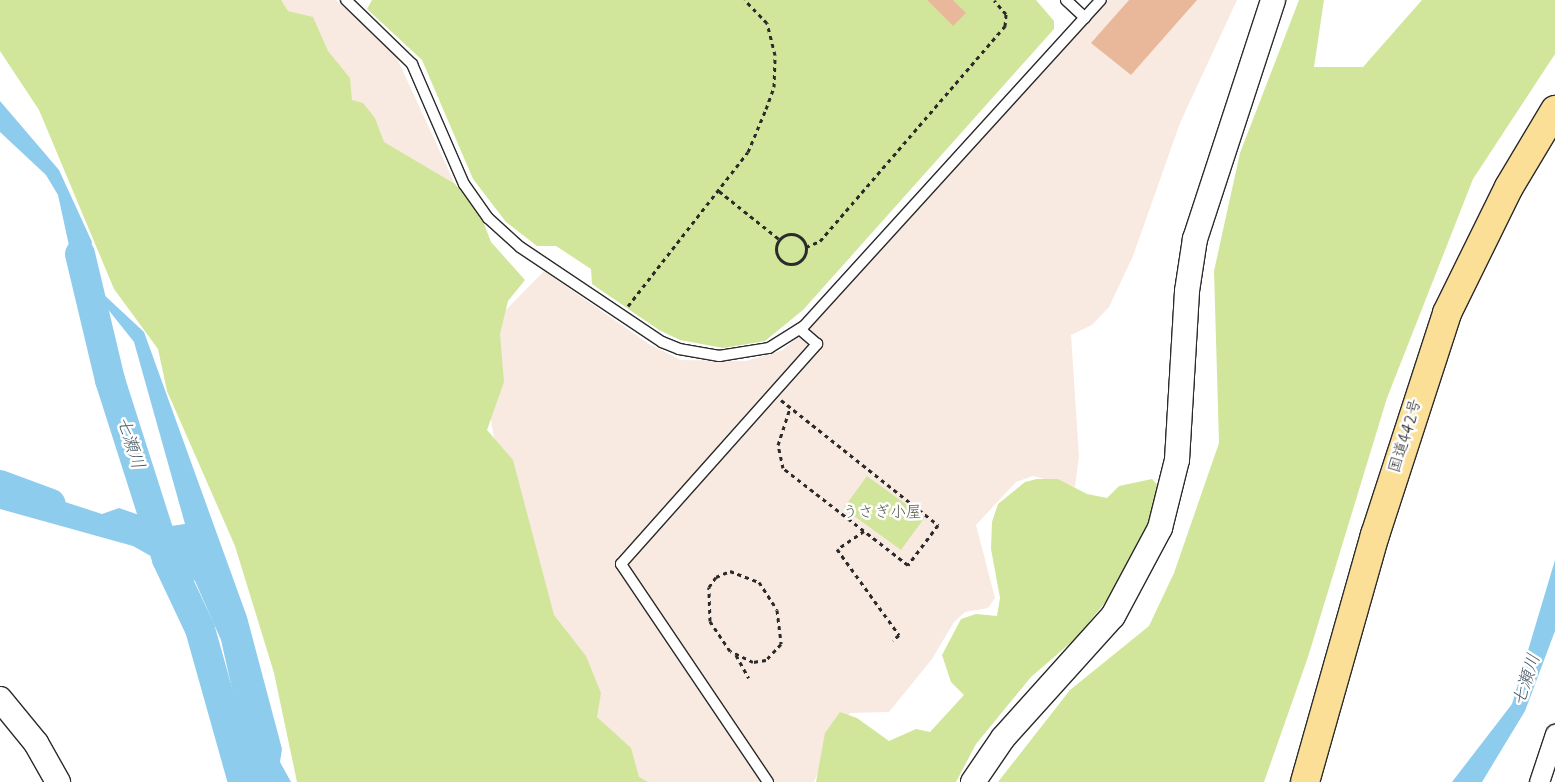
<!DOCTYPE html>
<meta charset="utf-8">
<style>
body{margin:0}
#map{position:relative;width:1555px;height:782px;overflow:hidden;background:#fff;font-family:Mynerve,"Klee One",sans-serif}
div>[style]{position:absolute}
.built>*{inset:0;background:#f8eae1}
.green>*{inset:0;background:#d1e69b;transform-origin:0 0}
.water>*{inset:0;background:#8eccee}
.river>*{height:30px;margin:-15px;padding:0 15px;transform-origin:15px;border-radius:15px;background:#8eccee}
.building>*{inset:0;background:#e9b89a}
.path>*{height:3px;margin-top:-1.5px;transform-origin:0;background:repeating-linear-gradient(90deg,#2b2b2b 0 4px,transparent 0 8px)}
.path>.ring{margin:-1.5px;padding:0;box-sizing:content-box;background:none;border:3px solid #2b2b2b;border-radius:50%}
.roads{filter:drop-shadow(1px 0 #2b2b2b) drop-shadow(-1px 0 #2b2b2b) drop-shadow(0 1px #2b2b2b) drop-shadow(0 -1px #2b2b2b)}
.service>*{height:10px;margin:-5px;padding:0 5px;transform-origin:5px;border-radius:5px;background:#fff}
.minor>*{height:19px;margin:-9.5px;padding:0 9.5px;transform-origin:9.5px;border-radius:9.5px;background:#fff}
.tertiary>*{height:24px;margin:-12px;padding:0 12px;transform-origin:12px;border-radius:12px;background:#fff}
.trunk>*{height:28px;margin:-14px;padding:0 14px;transform-origin:14px;border-radius:14px;background:#fbdf96}
span{translate:-50% -50%;white-space:nowrap;text-align:center;line-height:1.15;-webkit-text-stroke:5px #fff;paint-order:stroke}
.street-label{font-size:16px;color:#2b2b2b}
.park-label{font-size:16px;color:#545a47}
.water-label{font-size:18px;color:#495b66;font-style:italic}
</style>
<div id="map">
<div class="built">
<i style="clip-path:polygon(278px 0,336px 0,396px 56px,459px 193px,396px 221px)"></i>
<i style="clip-path:polygon(1108px 0,1237px 0,1180px 123px,1133px 256px,1109px 307px,1092px 325px,1071px 335px,1079px 456px,1075px 487px,1033px 476px,1016px 482px,976px 525px,995px 598px,988px 608px,965px 612px,954px 622px,932px 659px,889px 712px,850px 713px,831px 740px,814px 782px,635px 782px,600px 720px,580px 704px,494px 438px,489px 409px,501px 315px,544px 271px,649px 344px,681px 360px,746px 361px,783px 350px,825px 311px)"></i>
</div>
<div class="green">
<i style="clip-path:polygon(0 0,281px 0,288px 11px,313px 17px,328px 51px,350px 78px,352px 100px,363px 103px,375px 118px,384px 142px,455px 184px,479px 211px,491px 242px,525px 280px,508px 301px,500px 334px,504px 382px,487px 430px,513px 460px,554px 615px,586px 656px,601px 693px,597px 717px,631px 748px,639px 777px,648px 782px,297px 782px,274px 673px,235px 546px,167px 391px,158px 349px,114px 289px,39px 110px,0 51px)"></i>
<i style="clip-path:polygon(372px 0,1036px 0,1054px 21px,1054px 29px,803px 310px,765px 341px,723px 348px,680px 340px,659px 330px,592px 284px,591px 269px,556px 246px,537px 246px,506px 222px,473px 179px,422px 60px,367px 9px)"></i>
<i style="clip-path:polygon(1299px 0,1324px 0,1314px 67px,1363px 67px,1422px 0,1555px 0,1555px 54px,1473px 179px,1387px 398px,1308px 657px,1264px 782px,998px 782px,1070px 690px,1149px 626px,1174px 573px,1219px 443px,1214px 271px,1240px 153px)"></i>
<i style="left:867px;top:476px;width:71px;height:40px;rotate:36deg"></i>
<i style="clip-path:polygon(1037px 479px,1058px 479px,1087px 494px,1107px 498px,1119px 486px,1152px 479px,1162px 490px,1164px 509px,1121px 583px,1076px 638px,1031px 677px,976px 744px,956px 782px,816px 782px,825px 733px,840px 712px,857px 718px,889px 741px,916px 729px,930px 732px,964px 695px,951px 682px,942px 655px,961px 619px,976px 614px,997px 616px,1000px 598px,991px 549px,992px 522px,998px 504px,1025px 482px)"></i>
</div>
<div class="water">
<i style="clip-path:polygon(0 101px,59px 170px,92px 242px,90px 252px,82px 253px,102px 293px,144px 332px,247px 617px,282px 749px,280px 762px,291px 782px,253px 782px,221px 640px,195px 581px,133px 546px,0 509px,0 490px,28px 490px,102px 514px,119px 508px,171px 526px,185px 524px,134px 342px,103px 303px,84px 289px,73px 264px,58px 195px,46px 175px,0 132px)"></i>
<i style="clip-path:polygon(1555px 560px,1555px 631px,1525px 711px,1482px 782px,1452px 782px,1512px 704px)"></i>
</div>
<div class="river">
<i style="left:80px;top:254px;width:130px;rotate:76.6deg"></i>
<i style="left:110px;top:380px;width:188px;rotate:72.3deg"></i>
<i style="left:167px;top:559px;width:77px;rotate:64.8deg"></i>
<i style="left:200px;top:629px;width:159px;rotate:74.3deg"></i>
<i style="left:0;top:485px;width:54px;rotate:20.4deg"></i>
</div>
<div class="building">
<i style="clip-path:polygon(927px 0,953px 0,966px 13px,953px 26px)"></i>
<i style="clip-path:polygon(1129px 0,1197px 0,1131px 75px,1091px 43px)"></i>
</div>
<div class="path">
<i style="left:719px;top:191px;width:77px;rotate:38.7deg"></i>
<i class="ring" style="left:776px;top:234px;width:27px;height:27px"></i>
<i style="left:806px;top:247px;width:15px;rotate:-23deg"></i>
<i style="left:820px;top:241px;width:284px;rotate:-49.3deg"></i>
<i style="left:1005px;top:26px;width:12px;rotate:-85deg"></i>
<i style="left:1006px;top:14px;width:18px;rotate:-131deg"></i>
<i style="left:628px;top:306px;width:195px;rotate:-52.1deg"></i>
<i style="left:748px;top:152px;width:47px;rotate:-67.3deg"></i>
<i style="left:766px;top:109px;width:23px;rotate:-70deg"></i>
<i style="left:774px;top:87px;width:32px;rotate:-88deg"></i>
<i style="left:775px;top:55px;width:33px;rotate:-104deg"></i>
<i style="left:767px;top:23px;width:32px;rotate:-134deg"></i>
<i style="left:781px;top:400px;width:201px;rotate:38.5deg"></i>
<i style="left:938px;top:525px;width:50px;rotate:126.9deg"></i>
<i style="left:908px;top:565px;width:158px;rotate:-142.2deg"></i>
<i style="left:783px;top:468px;width:24px;rotate:-102deg"></i>
<i style="left:778px;top:445px;width:39px;rotate:-72deg"></i>
<i style="left:864px;top:531px;width:32px;rotate:146deg"></i>
<i style="left:837px;top:549px;width:106px;rotate:54.2deg"></i>
<i style="left:899px;top:635px;width:8px;rotate:140deg"></i>
<i style="left:730px;top:571px;width:31px;rotate:21deg"></i>
<i style="left:759px;top:582px;width:33px;rotate:57deg"></i>
<i style="left:777px;top:610px;width:34px;rotate:83deg"></i>
<i style="left:781px;top:644px;width:22px;rotate:133deg"></i>
<i style="left:766px;top:660px;width:13px;rotate:171deg"></i>
<i style="left:753px;top:662px;width:25px;rotate:-154deg"></i>
<i style="left:730px;top:651px;width:36px;rotate:-124deg"></i>
<i style="left:710px;top:621px;width:34px;rotate:-92deg"></i>
<i style="left:709px;top:587px;width:12px;rotate:-55deg"></i>
<i style="left:716px;top:577px;width:15px;rotate:-23deg"></i>
<i style="left:736px;top:655px;width:26px;rotate:61deg"></i>
</div>
<div class="roads">
<div class="service">
<i style="left:346px;top:0;width:92px;rotate:44.1deg"></i>
<i style="left:412px;top:64px;width:131px;rotate:66.6deg"></i>
<i style="left:464px;top:184px;width:42px;rotate:54.8deg"></i>
<i style="left:488px;top:218px;width:43px;rotate:42.2deg"></i>
<i style="left:520px;top:247px;width:171px;rotate:33.8deg"></i>
<i style="left:662px;top:342px;width:18px;rotate:22deg"></i>
<i style="left:679px;top:349px;width:41px;rotate:9.9deg"></i>
<i style="left:719px;top:356px;width:51px;rotate:-9.1deg"></i>
<i style="left:769px;top:348px;width:41px;rotate:-32.2deg"></i>
<i style="left:804px;top:326px;width:441px;rotate:-47.7deg"></i>
<i style="left:1066px;top:0;width:26px;rotate:43deg"></i>
<i style="left:768px;top:782px;width:263px;rotate:-124deg"></i>
<i style="left:621px;top:564px;width:295px;rotate:-48.3deg"></i>
<i style="left:817px;top:344px;width:23px;rotate:-139deg"></i>
</div>
<div class="minor">
<i style="left:1539px;top:782px;width:51px;rotate:-71.6deg"></i>
</div>
<div class="tertiary">
<i style="left:0;top:699px;width:57px;rotate:50.7deg"></i>
<i style="left:36px;top:743px;width:45px;rotate:60.6deg"></i>
<i style="left:973px;top:782px;width:53px;rotate:-55.7deg"></i>
<i style="left:1003px;top:738px;width:164px;rotate:-48deg"></i>
<i style="left:1113px;top:616px;width:100px;rotate:-61.9deg"></i>
<i style="left:1160px;top:528px;width:70px;rotate:-76deg"></i>
<i style="left:1177px;top:460px;width:169px;rotate:-86.6deg"></i>
<i style="left:1187px;top:291px;width:53px;rotate:-81.3deg"></i>
<i style="left:1195px;top:239px;width:251px;rotate:-71.9deg"></i>
</div>
<div class="trunk">
<i style="left:1305px;top:782px;width:257px;rotate:-74.2deg"></i>
<i style="left:1375px;top:535px;width:233px;rotate:-72deg"></i>
<i style="left:1447px;top:313px;width:140px;rotate:-63.8deg"></i>
<i style="left:1509px;top:187px;width:90px;rotate:-59.1deg"></i>
</div>
</div>
<div class="street-label">
<span style="left:1406px;top:436px;rotate:-73deg">国道442号</span>
</div>
<div class="park-label">
<span style="left:882px;top:513px">うさぎ小屋</span>
</div>
<div class="water-label">
<span style="left:130px;top:443px;rotate:72deg">七瀬川</span>
<span style="left:1527px;top:680px;rotate:-72deg">七瀬川</span>
</div>
</div>
